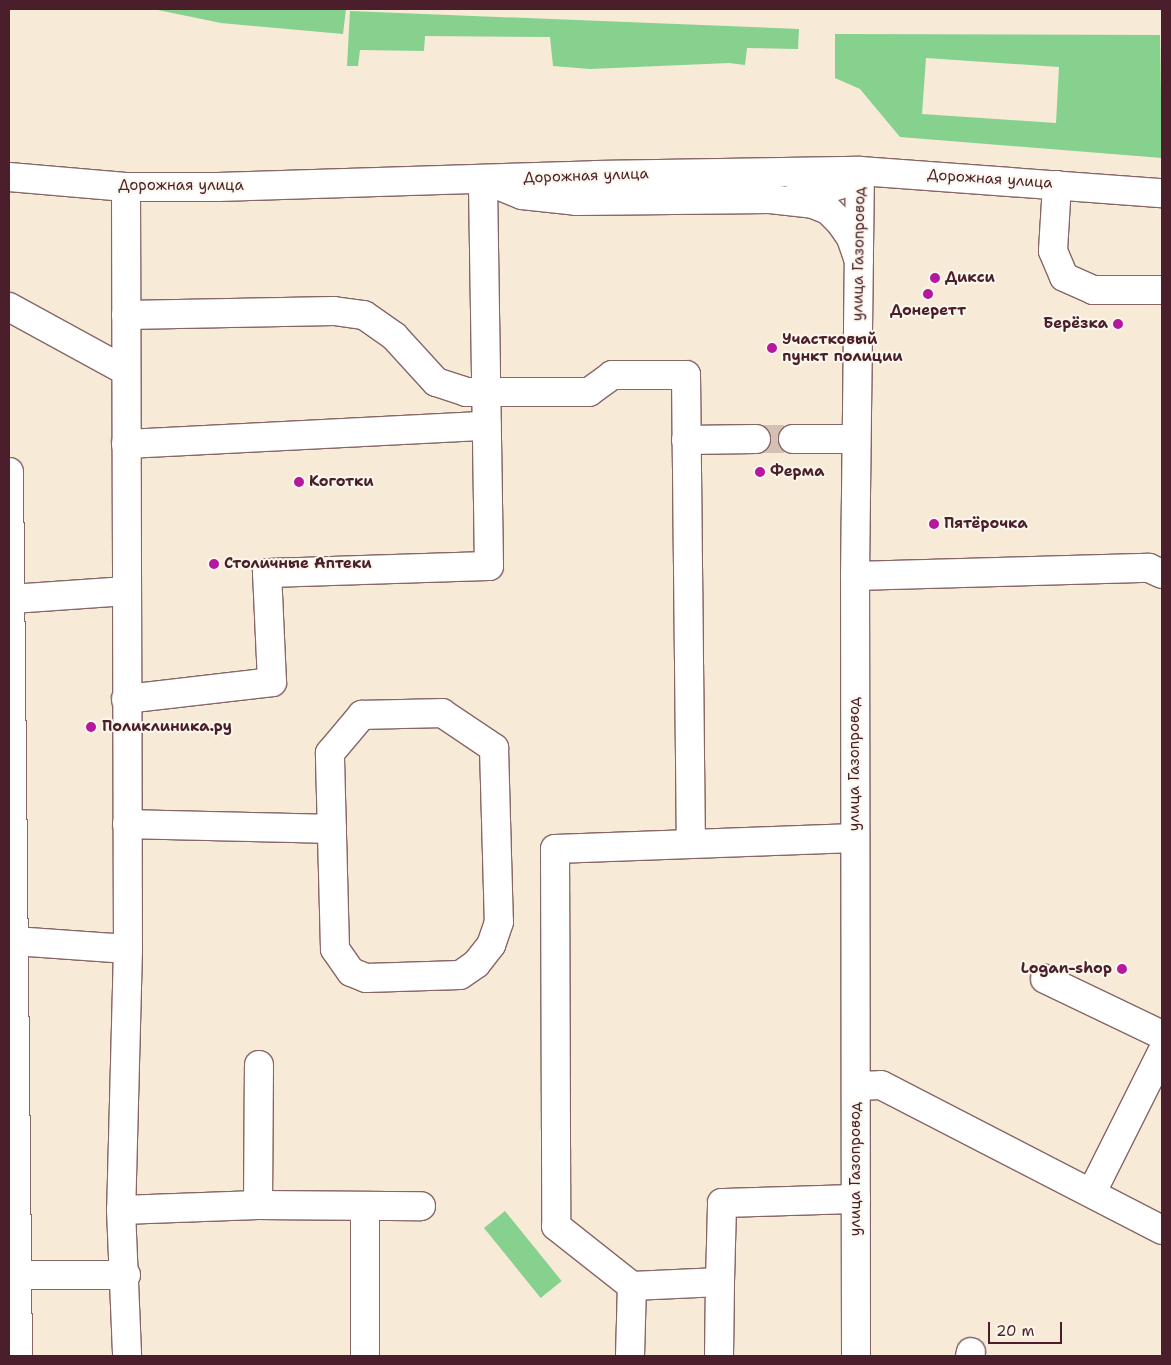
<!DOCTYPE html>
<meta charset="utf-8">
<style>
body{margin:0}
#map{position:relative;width:1171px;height:1365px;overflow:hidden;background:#f7ead6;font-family:"Shantell Sans",sans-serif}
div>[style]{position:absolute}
.green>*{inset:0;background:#86d18e;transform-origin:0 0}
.minor-tunnel>*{height:28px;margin-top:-14px;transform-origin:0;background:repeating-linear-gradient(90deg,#d4c1b4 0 28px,transparent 0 42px)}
.roads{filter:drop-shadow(1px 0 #876667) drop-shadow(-1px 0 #876667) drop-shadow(0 1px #876667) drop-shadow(0 -1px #876667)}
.minor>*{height:28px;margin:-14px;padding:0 14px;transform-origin:14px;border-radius:14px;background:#fff}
.major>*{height:28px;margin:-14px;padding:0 14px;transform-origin:14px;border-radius:14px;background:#fff}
.dots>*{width:14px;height:14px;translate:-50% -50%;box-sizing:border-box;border:2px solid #fbf7ec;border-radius:50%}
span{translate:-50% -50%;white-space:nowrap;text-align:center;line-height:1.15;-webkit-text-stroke:4px #fbf7ec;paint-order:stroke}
.street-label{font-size:15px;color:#4a1f2b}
.poi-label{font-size:15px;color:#4a1f2b;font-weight:700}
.left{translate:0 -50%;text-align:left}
.right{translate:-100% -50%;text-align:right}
.frame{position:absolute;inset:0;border:10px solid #4a1f2b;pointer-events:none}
.scale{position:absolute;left:988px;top:1322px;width:74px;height:22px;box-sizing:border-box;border:2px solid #4a1f2b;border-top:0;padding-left:6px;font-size:15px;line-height:18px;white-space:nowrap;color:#4a1f2b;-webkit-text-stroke:4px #fbf7ec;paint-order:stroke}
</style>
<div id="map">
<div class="green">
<i style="clip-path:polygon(153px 9px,346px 9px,343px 34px,221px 23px)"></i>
<i style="clip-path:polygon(350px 11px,799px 29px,798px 49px,747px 48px,745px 65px,729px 63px,590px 69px,553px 66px,550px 37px,425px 36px,424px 51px,360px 50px,358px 66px,347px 66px)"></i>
<i style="clip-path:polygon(evenodd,835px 34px,1160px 35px,1162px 158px,900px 137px,860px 89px,835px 78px,835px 34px,926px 58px,1059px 67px,1056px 123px,922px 114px,926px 58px)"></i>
<i style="left:505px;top:1211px;width:90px;height:27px;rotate:51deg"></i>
</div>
<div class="minor-tunnel">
<i style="left:756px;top:439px;width:37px"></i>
</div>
<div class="roads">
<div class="minor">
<i style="left:1057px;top:185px;width:66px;rotate:93.5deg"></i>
<i style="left:1053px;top:251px;width:28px;rotate:67deg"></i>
<i style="left:1064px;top:277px;width:32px;rotate:24deg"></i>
<i style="left:1093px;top:290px;width:69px"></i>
<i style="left:126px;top:187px;width:762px;rotate:89.85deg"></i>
<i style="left:128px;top:949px;width:261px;rotate:91.5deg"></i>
<i style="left:121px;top:1210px;width:146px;rotate:87.6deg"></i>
<i style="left:793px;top:199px;width:48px;rotate:-16.9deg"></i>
<i style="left:839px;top:185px;width:25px;rotate:-34deg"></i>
<i style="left:9px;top:307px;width:133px;rotate:28.7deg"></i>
<i style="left:126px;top:315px;width:208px;rotate:-1.1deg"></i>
<i style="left:334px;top:311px;width:30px;rotate:8deg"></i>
<i style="left:364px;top:315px;width:37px;rotate:35deg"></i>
<i style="left:394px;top:336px;width:62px;rotate:47.6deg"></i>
<i style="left:436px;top:382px;width:32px;rotate:18deg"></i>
<i style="left:466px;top:392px;width:123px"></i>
<i style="left:589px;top:392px;width:29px;rotate:-36deg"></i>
<i style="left:612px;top:375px;width:74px"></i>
<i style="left:686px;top:375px;width:469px;rotate:89.4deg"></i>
<i style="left:793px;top:439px;width:63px"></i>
<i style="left:686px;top:440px;width:70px;rotate:-0.8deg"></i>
<i style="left:126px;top:444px;width:361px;rotate:-2.9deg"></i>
<i style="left:9px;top:472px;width:884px;rotate:89.42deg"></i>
<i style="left:855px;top:576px;width:294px;rotate:-1.6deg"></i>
<i style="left:1149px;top:568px;width:14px;rotate:25deg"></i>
<i style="left:12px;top:599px;width:115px;rotate:-4deg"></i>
<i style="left:126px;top:699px;width:147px;rotate:-6.6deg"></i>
<i style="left:272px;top:682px;width:109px;rotate:-92.6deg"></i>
<i style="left:267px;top:573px;width:222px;rotate:-1.8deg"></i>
<i style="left:489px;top:566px;width:387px;rotate:-90.9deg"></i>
<i style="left:483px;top:179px;width:42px;rotate:22.3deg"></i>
<i style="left:522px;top:195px;width:54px;rotate:6.3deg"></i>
<i style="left:576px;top:201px;width:194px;rotate:-0.6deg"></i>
<i style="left:770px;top:199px;width:43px;rotate:6.6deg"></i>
<i style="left:813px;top:204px;width:16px;rotate:22deg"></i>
<i style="left:828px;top:210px;width:17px;rotate:45deg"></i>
<i style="left:840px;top:222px;width:19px;rotate:55deg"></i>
<i style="left:851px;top:238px;width:24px;rotate:71deg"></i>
<i style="left:442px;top:713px;width:63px;rotate:33.9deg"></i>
<i style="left:494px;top:748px;width:174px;rotate:88.4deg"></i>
<i style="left:499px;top:922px;width:24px;rotate:109deg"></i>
<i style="left:491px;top:945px;width:24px;rotate:128deg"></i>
<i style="left:476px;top:964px;width:19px;rotate:145deg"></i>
<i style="left:460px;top:975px;width:94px;rotate:178.2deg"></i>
<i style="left:366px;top:978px;width:16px;rotate:-158deg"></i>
<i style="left:351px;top:972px;width:28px;rotate:-125deg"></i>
<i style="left:335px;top:949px;width:196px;rotate:-91.5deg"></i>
<i style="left:330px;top:753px;width:50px;rotate:-49.9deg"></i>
<i style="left:362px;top:715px;width:80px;rotate:-1.4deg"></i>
<i style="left:127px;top:824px;width:205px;rotate:1.4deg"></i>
<i style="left:855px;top:838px;width:300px;rotate:177.9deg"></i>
<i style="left:555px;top:849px;width:377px;rotate:89.8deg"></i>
<i style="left:556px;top:1226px;width:97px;rotate:38.3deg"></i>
<i style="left:632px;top:1286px;width:88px;rotate:-2.6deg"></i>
<i style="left:720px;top:1282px;width:79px;rotate:-88.5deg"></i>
<i style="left:722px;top:1203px;width:134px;rotate:-1.7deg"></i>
<i style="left:14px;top:941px;width:114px;rotate:4deg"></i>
<i style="left:1045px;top:979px;width:130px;rotate:25.6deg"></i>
<i style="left:856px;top:1086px;width:25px;rotate:-2deg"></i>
<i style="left:881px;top:1085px;width:316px;rotate:27.3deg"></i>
<i style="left:1092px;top:1192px;width:157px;rotate:-63.4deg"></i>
<i style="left:258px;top:1205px;width:140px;rotate:-89.6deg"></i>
<i style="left:365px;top:1206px;width:150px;rotate:90deg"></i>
<i style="left:121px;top:1210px;width:137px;rotate:-2.1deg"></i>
<i style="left:258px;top:1205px;width:163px;rotate:0.4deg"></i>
<i style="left:17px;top:1275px;width:109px"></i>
<i style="left:630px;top:1356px;width:70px;rotate:-88.4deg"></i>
<i style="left:719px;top:1356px;width:74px;rotate:-89.2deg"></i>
<i style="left:856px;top:1356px;width:780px;rotate:-90.07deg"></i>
<i style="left:855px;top:576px;width:405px;rotate:-89.3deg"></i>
<i style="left:970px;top:1356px;width:4px;rotate:-76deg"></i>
</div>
<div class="major">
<i style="left:9px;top:177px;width:117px;rotate:4.9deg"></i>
<i style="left:126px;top:187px;width:92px"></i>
<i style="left:218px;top:187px;width:378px;rotate:-1.8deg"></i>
<i style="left:596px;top:175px;width:264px;rotate:-0.9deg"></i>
<i style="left:860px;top:171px;width:303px;rotate:4.2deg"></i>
</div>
</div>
<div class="dots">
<i style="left:935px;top:278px;background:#b5179e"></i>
<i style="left:928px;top:294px;background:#b5179e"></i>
<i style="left:1118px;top:324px;background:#b5179e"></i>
<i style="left:772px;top:348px;background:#b5179e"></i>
<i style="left:760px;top:472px;background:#b5179e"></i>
<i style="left:299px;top:482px;background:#b5179e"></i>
<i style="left:934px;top:524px;background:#b5179e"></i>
<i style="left:214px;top:564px;background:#b5179e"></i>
<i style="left:91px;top:727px;background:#b5179e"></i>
<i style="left:1122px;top:969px;background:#b5179e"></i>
</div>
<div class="street-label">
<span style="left:586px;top:176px;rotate:-2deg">Дорожная улица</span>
<span style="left:990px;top:179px;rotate:4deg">Дорожная улица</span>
<span style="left:181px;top:186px">Дорожная улица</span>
<span style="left:859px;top:254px;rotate:-89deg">улица Газопровод</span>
<span style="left:855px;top:764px;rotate:-90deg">улица Газопровод</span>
<span style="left:856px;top:1169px;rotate:-90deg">улица Газопровод</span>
</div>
<div class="poi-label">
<span class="left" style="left:945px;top:278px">Дикси</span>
<span style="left:928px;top:311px">Донеретт</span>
<span class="right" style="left:1108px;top:324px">Берёзка</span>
<span class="left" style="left:782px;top:348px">Участковый<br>пункт полиции</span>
<span class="left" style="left:770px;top:472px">Ферма</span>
<span class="left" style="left:309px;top:482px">Коготки</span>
<span class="left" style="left:944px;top:524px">Пятёрочка</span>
<span class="left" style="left:224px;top:564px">Столичные Аптеки</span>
<span class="left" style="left:102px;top:727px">Поликлиника.ру</span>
<span class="right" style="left:1112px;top:969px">Logan-shop</span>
</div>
<div class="frame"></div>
<div class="scale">20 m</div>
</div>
